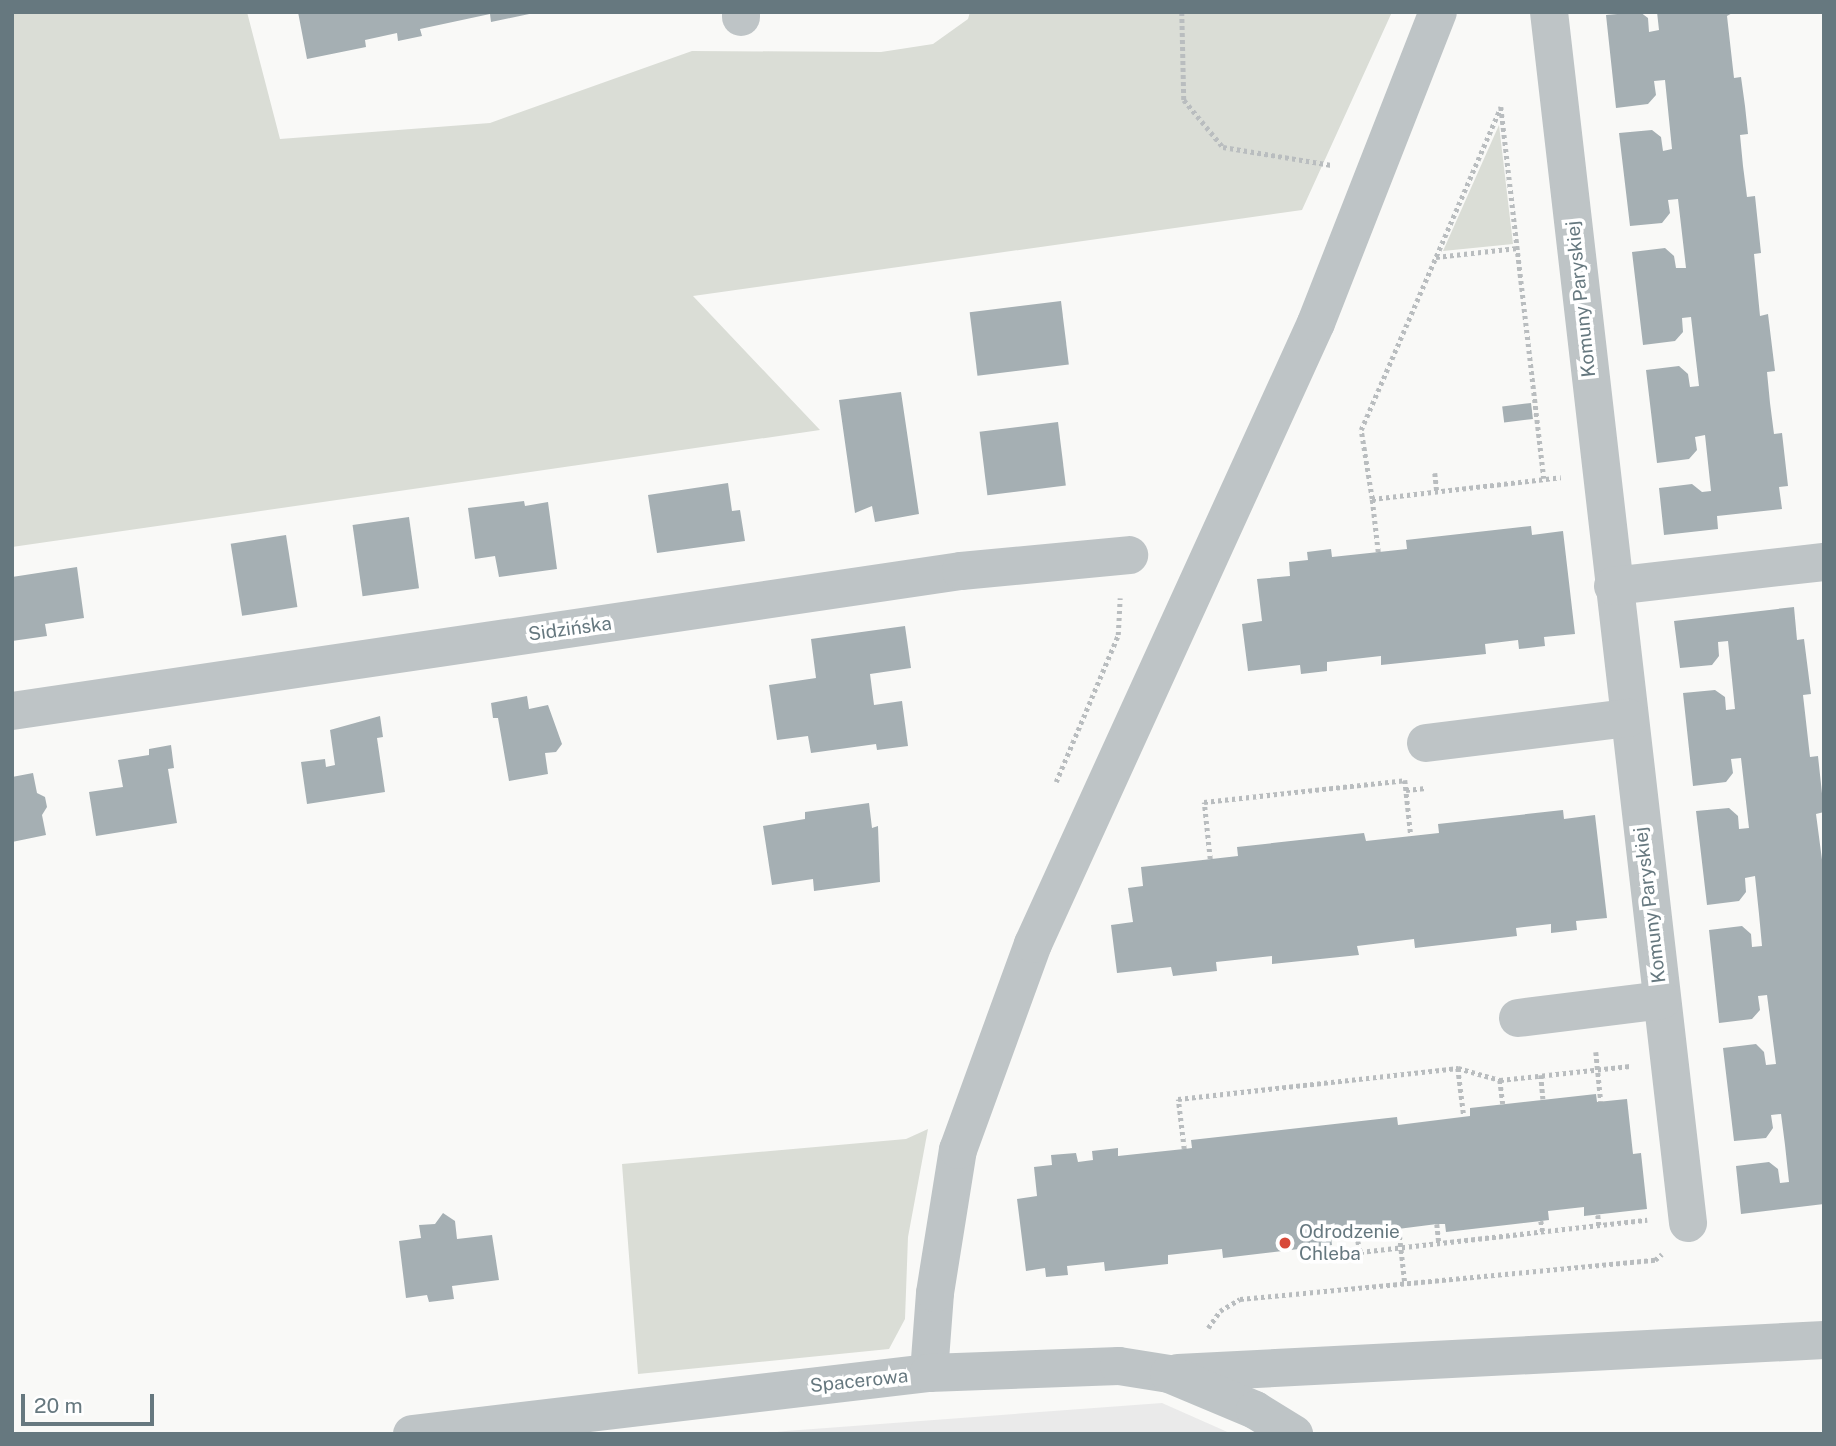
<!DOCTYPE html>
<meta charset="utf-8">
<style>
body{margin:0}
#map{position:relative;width:1836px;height:1446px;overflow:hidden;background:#f9f9f7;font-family:"Public Sans",sans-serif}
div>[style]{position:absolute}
.built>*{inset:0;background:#eaeaea}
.green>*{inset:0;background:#daddd6}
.building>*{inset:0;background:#a5afb3;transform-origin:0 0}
.path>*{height:4.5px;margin-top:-2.25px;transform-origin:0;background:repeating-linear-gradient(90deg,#b9bdbf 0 3.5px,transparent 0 7px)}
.minor>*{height:38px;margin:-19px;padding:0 19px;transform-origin:19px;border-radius:19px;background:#bec4c6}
.dots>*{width:19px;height:19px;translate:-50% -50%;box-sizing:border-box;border:4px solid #fff;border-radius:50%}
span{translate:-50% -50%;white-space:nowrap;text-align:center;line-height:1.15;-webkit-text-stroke:7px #fff;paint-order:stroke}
.street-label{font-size:19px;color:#66787f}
.poi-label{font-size:19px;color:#66787f}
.left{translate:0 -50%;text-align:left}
.frame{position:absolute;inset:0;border:14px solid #66787f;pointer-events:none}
.scale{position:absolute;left:21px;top:1394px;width:133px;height:32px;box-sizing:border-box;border:4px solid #66787f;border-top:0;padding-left:9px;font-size:21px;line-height:24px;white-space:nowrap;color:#66787f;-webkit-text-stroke:5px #fff;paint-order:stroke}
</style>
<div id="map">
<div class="built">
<i style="clip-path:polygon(1162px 1403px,1232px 1434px,760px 1434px,786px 1431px)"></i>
</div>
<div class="green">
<i style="clip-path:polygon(12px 12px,247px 12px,280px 139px,490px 123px,692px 51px,881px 52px,933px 44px,968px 19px,970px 12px,1392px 12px,1302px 210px,693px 296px,820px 430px,12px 547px)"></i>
<i style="clip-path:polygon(1499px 125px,1513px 244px,1443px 251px)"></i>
<i style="clip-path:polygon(928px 1129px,908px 1237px,905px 1319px,889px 1349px,638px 1374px,622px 1164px,906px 1139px)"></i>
</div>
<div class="building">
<i style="clip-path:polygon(298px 12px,534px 12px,534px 13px,491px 22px,490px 14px,420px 29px,422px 36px,398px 41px,397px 33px,365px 40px,366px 47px,307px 59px)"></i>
<i style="clip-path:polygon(1640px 12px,1648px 18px,1649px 32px,1659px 30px,1657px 12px,1734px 12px,1727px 16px,1734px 78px,1741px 77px,1745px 106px,1748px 134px,1740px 135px,1743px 166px,1747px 197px,1755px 196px,1761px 253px,1754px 254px,1760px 316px,1768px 314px,1775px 371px,1767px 372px,1770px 403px,1774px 434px,1782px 433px,1788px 486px,1779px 487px,1782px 509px,1717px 516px,1718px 529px,1664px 535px,1659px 488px,1692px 484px,1702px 492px,1711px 491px,1705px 435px,1695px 437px,1697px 450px,1689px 459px,1657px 463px,1646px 370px,1679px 366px,1688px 374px,1690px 387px,1699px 386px,1691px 317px,1682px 318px,1683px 332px,1675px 341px,1643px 345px,1632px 252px,1665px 248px,1674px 256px,1676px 268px,1686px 268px,1678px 199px,1668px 200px,1670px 213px,1662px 223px,1630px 226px,1619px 133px,1652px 130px,1661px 137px,1663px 151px,1672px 149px,1665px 80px,1654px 81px,1656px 95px,1648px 104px,1616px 108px,1606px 15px)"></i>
<i style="left:1061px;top:301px;width:64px;height:92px;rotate:83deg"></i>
<i style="clip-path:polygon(901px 392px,919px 514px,875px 522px,872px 506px,855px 513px,839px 400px)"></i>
<i style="left:1531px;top:403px;width:16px;height:29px;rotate:83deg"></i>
<i style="left:1058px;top:422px;width:64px;height:79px;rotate:83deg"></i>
<i style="clip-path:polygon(728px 483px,732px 511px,740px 510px,745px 541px,657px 553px,648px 495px)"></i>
<i style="clip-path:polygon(524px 501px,525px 506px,548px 502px,557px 569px,499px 577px,495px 556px,475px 559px,468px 508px)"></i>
<i style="left:409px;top:517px;width:72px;height:57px;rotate:82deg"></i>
<i style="clip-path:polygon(1531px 526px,1532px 535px,1563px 531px,1575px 634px,1544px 637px,1545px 646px,1519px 649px,1518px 640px,1485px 644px,1486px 654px,1381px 665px,1381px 656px,1327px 662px,1327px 671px,1301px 674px,1300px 665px,1248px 671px,1242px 624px,1262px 621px,1257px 579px,1290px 576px,1289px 562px,1308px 560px,1307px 552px,1331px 549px,1332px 557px,1407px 549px,1406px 540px)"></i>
<i style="left:286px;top:535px;width:73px;height:56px;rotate:81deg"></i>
<i style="clip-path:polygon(77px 567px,84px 618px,45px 624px,47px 636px,12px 641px,12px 577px)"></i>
<i style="clip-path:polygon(1794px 607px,1797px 640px,1804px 639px,1811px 694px,1803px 695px,1810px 757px,1818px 756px,1824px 812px,1816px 814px,1824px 875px,1824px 1204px,1741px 1214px,1736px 1166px,1769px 1162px,1778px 1169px,1780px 1183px,1789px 1182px,1785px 1145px,1781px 1114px,1771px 1115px,1773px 1128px,1766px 1138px,1734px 1141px,1723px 1048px,1756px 1044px,1764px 1052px,1766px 1065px,1776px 1064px,1767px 995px,1758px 996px,1760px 1010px,1752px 1019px,1719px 1023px,1709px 930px,1742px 926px,1751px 934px,1752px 947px,1762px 946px,1759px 914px,1755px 876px,1745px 878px,1746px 892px,1739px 901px,1707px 905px,1696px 811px,1729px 808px,1738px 816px,1739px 829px,1749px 828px,1741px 758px,1731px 759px,1733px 773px,1726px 782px,1693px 786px,1683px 693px,1715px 690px,1725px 697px,1726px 710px,1735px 709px,1728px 641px,1718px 642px,1719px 656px,1712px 665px,1680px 668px,1674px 621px)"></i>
<i style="clip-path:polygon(905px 626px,911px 668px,870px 674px,874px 705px,902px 701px,908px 746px,877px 750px,876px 744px,811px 753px,808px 736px,777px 740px,769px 685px,816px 678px,811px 639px)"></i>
<i style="clip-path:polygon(527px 696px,529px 709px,548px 705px,562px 744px,556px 752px,545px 753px,548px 774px,509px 781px,498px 718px,493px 718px,491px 703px)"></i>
<i style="clip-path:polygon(380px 716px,383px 737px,377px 738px,385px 792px,307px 804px,301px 762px,325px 759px,326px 767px,335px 765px,330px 730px)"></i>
<i style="clip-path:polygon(171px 745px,174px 768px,168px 769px,177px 823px,96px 836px,89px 792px,123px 787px,118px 760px,149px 755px,149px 749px)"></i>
<i style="clip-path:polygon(33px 773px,37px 793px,45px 797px,47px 807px,42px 815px,46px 835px,12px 842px,12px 777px)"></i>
<i style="clip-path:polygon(869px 803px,872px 828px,878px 826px,880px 882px,814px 891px,813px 879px,772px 885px,763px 826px,805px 819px,805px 812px)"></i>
<i style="clip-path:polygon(1563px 810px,1564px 819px,1595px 815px,1607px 918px,1576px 921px,1577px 930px,1551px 933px,1551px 924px,1516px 928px,1517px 936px,1415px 948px,1414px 939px,1357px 946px,1359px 955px,1272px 964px,1272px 956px,1216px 962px,1217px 971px,1173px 976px,1171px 967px,1117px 973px,1111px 925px,1133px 922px,1128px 888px,1143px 886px,1141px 867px,1238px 856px,1237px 847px,1364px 833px,1366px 841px,1439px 833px,1438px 824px)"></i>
<i style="clip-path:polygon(1596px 1094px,1597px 1102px,1627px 1099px,1633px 1154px,1641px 1153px,1647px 1209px,1584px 1216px,1584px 1207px,1548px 1211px,1549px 1220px,1541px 1221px,1446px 1232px,1445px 1224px,1437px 1224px,1390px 1230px,1392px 1238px,1365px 1241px,1365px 1233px,1331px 1237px,1332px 1245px,1223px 1258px,1222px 1249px,1168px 1255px,1168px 1264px,1105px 1271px,1104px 1262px,1067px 1266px,1068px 1275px,1046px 1277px,1045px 1268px,1026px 1271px,1017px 1199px,1037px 1196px,1034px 1167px,1052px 1165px,1051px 1155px,1076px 1153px,1078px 1162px,1093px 1160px,1092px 1151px,1118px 1148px,1118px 1156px,1184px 1149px,1192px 1148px,1191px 1140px,1397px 1117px,1398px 1125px,1470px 1116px,1470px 1108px)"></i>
<i style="clip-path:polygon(443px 1213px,455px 1221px,457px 1239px,492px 1235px,499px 1280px,452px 1286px,454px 1299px,429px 1302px,427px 1295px,406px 1298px,399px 1241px,421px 1238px,419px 1225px,435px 1224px)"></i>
</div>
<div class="path">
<i style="left:1182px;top:12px;width:88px;rotate:88.7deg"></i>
<i style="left:1184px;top:100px;width:61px;rotate:50.3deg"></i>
<i style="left:1223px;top:147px;width:110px;rotate:9.4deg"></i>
<i style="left:1436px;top:257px;width:82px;rotate:-6.3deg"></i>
<i style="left:1435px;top:473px;width:18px;rotate:84deg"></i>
<i style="left:1372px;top:499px;width:70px;rotate:-99.1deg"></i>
<i style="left:1361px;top:430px;width:352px;rotate:-66.6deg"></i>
<i style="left:1501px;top:107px;width:374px;rotate:83.4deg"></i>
<i style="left:1378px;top:552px;width:53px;rotate:-96.5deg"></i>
<i style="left:1372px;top:499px;width:190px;rotate:-6.6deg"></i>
<i style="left:1056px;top:782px;width:160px;rotate:-67.1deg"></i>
<i style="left:1118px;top:635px;width:37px;rotate:-87deg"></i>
<i style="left:1406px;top:790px;width:20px;rotate:-6deg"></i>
<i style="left:1210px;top:859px;width:57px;rotate:-96deg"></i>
<i style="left:1204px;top:802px;width:202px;rotate:-6.2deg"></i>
<i style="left:1405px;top:780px;width:56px;rotate:83.9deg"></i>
<i style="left:1596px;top:1052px;width:50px;rotate:84.3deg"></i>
<i style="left:1458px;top:1068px;width:49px;rotate:83deg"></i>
<i style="left:1541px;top:1075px;width:24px;rotate:85deg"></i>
<i style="left:1500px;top:1080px;width:24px;rotate:83deg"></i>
<i style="left:1184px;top:1149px;width:50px;rotate:-96.8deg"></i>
<i style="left:1178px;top:1099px;width:282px;rotate:-6.3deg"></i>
<i style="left:1458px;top:1068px;width:44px;rotate:15.9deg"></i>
<i style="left:1500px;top:1080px;width:131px;rotate:-6.1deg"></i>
<i style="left:1598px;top:1215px;width:10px;rotate:84deg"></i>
<i style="left:1541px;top:1221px;width:11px;rotate:80deg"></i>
<i style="left:1437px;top:1224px;width:19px;rotate:84deg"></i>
<i style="left:1399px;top:1229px;width:54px;rotate:83.7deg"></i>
<i style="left:1357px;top:1234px;width:18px;rotate:81deg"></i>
<i style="left:1360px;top:1252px;width:289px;rotate:-6.4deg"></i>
<i style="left:1208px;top:1328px;width:21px;rotate:-55deg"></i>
<i style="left:1220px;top:1311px;width:23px;rotate:-31deg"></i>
<i style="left:1240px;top:1299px;width:417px;rotate:-5.4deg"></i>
<i style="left:1655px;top:1260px;width:9px;rotate:-41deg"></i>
</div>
<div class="minor">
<i style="left:1549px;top:12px;width:1219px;rotate:83.45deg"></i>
<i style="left:741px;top:17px;width:5px;rotate:-90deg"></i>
<i style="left:1613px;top:586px;width:212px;rotate:-6.5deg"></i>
<i style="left:12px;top:711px;width:959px;rotate:-8.39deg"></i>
<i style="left:961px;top:571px;width:169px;rotate:-5.4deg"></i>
<i style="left:1426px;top:743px;width:204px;rotate:-7.1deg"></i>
<i style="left:1518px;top:1018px;width:145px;rotate:-7.1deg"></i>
<i style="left:929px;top:1373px;width:80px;rotate:-85.7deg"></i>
<i style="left:935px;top:1293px;width:145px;rotate:-80.9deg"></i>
<i style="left:958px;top:1150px;width:219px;rotate:-70deg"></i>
<i style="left:1033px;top:944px;width:682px;rotate:-65.5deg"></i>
<i style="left:1316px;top:323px;width:334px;rotate:-68.6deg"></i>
<i style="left:1178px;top:1373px;width:647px;rotate:-2.92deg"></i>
<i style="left:412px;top:1434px;width:521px;rotate:-6.73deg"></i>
<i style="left:929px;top:1373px;width:190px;rotate:-2.1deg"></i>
<i style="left:1119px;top:1366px;width:51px;rotate:9.1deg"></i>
<i style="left:1169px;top:1374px;width:93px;rotate:22.7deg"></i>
<i style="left:1255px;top:1410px;width:46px;rotate:31.6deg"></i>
</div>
<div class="dots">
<i style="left:1285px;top:1243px;background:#d74939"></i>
</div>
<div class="street-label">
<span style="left:1581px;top:299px;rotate:-96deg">Komuny Paryskiej</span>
<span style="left:570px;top:629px;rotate:-8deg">Sidzińska</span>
<span style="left:1650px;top:905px;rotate:-97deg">Komuny Paryskiej</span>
<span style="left:859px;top:1381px;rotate:-6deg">Spacerowa</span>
</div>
<div class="poi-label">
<span class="left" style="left:1299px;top:1243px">Odrodzenie<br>Chleba</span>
</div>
<div class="frame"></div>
<div class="scale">20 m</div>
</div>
